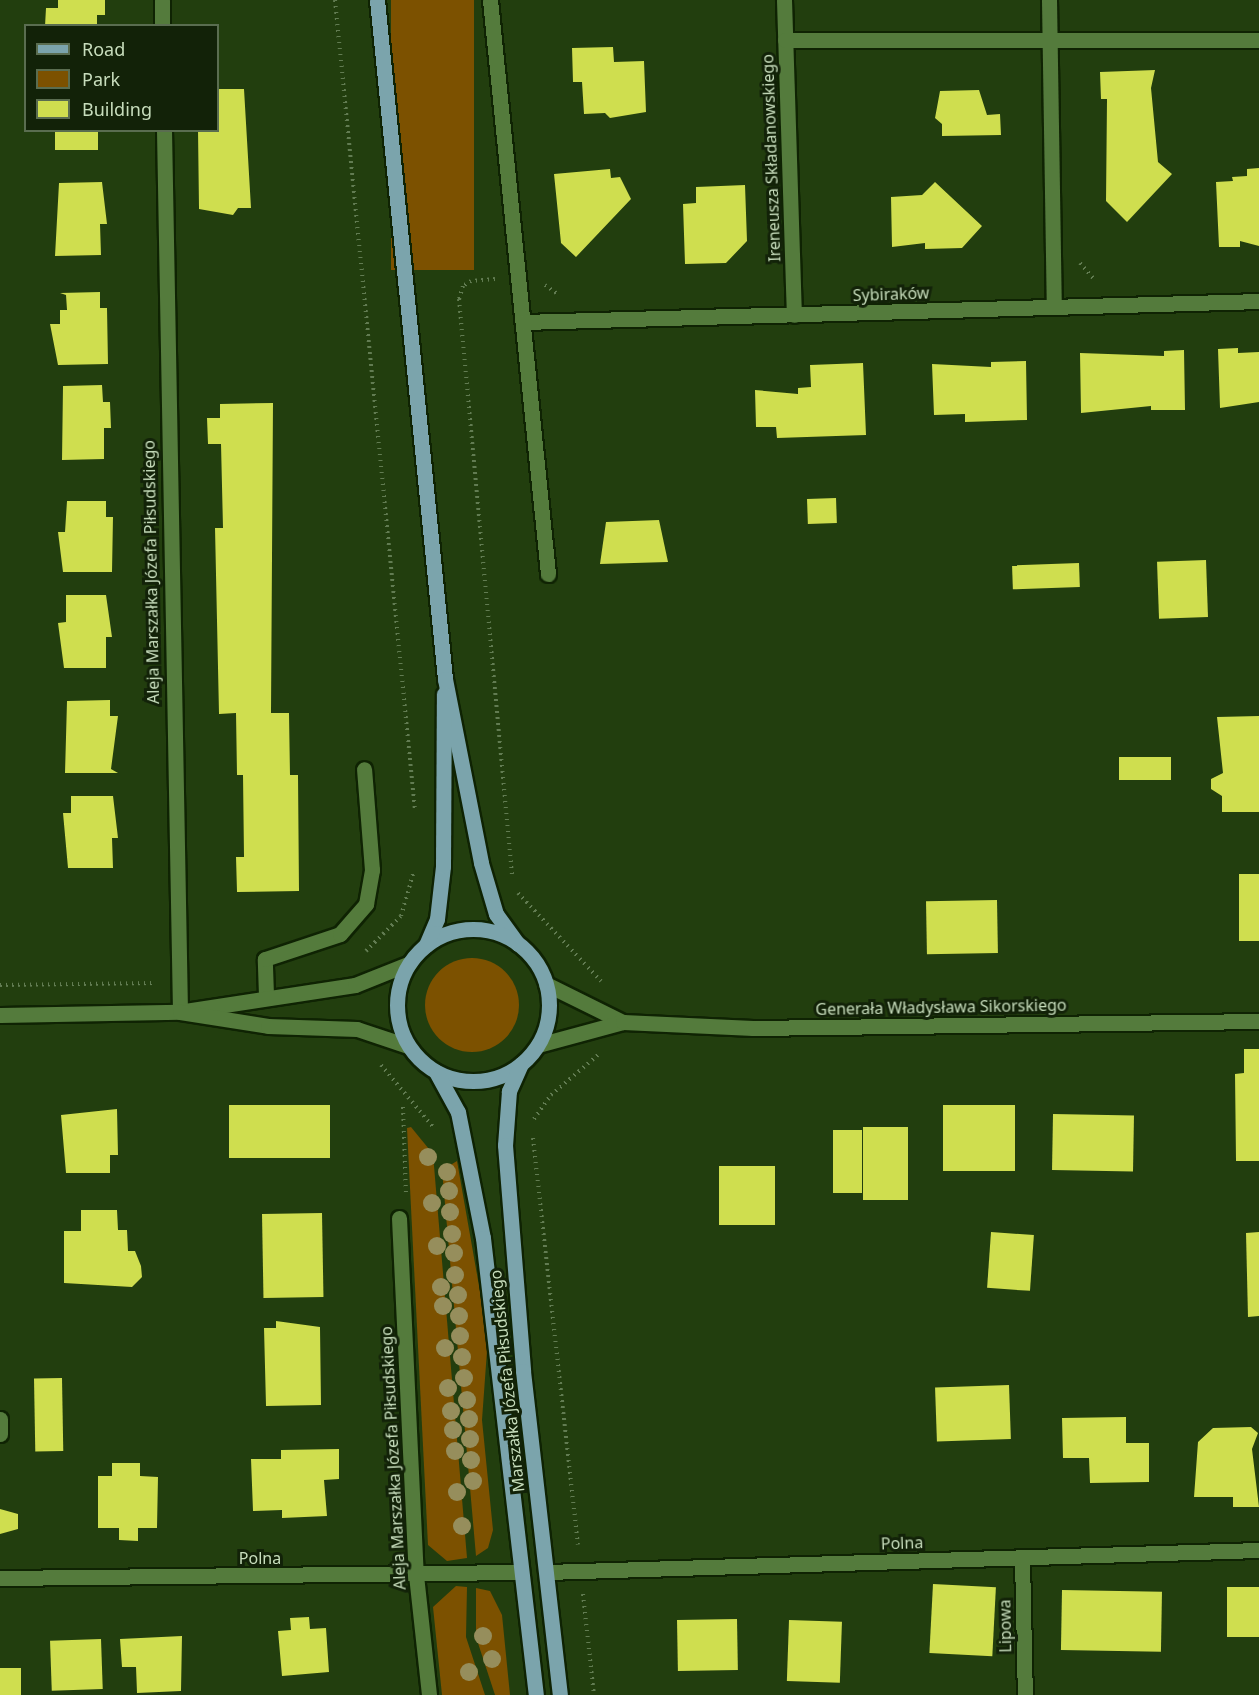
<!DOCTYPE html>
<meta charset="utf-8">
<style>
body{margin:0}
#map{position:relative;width:1259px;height:1695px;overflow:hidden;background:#223e0e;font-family:"Noto Sans",sans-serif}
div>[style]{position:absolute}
.green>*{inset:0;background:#7c5100;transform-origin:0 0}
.round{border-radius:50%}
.building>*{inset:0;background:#cfde4f;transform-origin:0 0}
.path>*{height:4px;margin-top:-2px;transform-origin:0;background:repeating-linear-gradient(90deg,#627c52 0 1.5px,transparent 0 6px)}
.roads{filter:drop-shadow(2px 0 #0f2303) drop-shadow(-2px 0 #0f2303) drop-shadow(0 2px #0f2303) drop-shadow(0 -2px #0f2303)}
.minor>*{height:15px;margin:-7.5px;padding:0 7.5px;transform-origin:7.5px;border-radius:7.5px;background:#547b3c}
.major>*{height:15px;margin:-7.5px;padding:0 7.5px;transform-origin:7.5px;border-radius:7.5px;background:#7ba4ac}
.major>.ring{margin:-7.5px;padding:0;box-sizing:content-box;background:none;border:15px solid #7ba4ac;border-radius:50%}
.trees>*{width:18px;height:18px;margin:-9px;border-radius:50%;background:#968e5c}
span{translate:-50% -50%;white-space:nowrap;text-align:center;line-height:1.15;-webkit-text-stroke:6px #122208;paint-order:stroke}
.street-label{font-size:16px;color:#c7ddbc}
.legend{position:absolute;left:24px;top:24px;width:195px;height:108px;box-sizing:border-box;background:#122208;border:2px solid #5a6d50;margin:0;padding:8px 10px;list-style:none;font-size:18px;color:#c7ddbc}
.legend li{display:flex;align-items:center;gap:12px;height:30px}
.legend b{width:30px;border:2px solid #5a6d50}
</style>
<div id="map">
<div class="green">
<i style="left:391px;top:0;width:83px;height:270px"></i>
<i class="round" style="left:425px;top:958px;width:94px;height:94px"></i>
<i style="clip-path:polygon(411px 1127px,433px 1154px,467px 1558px,447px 1561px,428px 1545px,407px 1128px)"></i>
<i style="clip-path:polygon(457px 1161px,488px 1337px,482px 1420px,493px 1530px,488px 1548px,476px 1556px,442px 1170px)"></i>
<i style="clip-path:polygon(456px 1586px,467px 1587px,466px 1637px,485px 1695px,442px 1695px,433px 1607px)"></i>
<i style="clip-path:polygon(476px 1588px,490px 1591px,502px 1615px,510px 1695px,495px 1695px,476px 1637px)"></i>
</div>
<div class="building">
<i style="clip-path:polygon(58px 0,105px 0,105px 15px,97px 15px,97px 26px,45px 26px,46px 8px,58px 8px)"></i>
<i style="clip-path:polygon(613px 47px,614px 62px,644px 61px,646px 112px,610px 118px,605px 113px,584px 114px,582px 82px,573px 82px,572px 48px)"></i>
<i style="clip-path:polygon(1155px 70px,1151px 88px,1158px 162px,1172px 174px,1127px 222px,1106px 201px,1107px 99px,1101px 99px,1100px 72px)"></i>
<i style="clip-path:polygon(218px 89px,244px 89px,251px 208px,238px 208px,233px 215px,199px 209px,198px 130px,218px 130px)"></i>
<i style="clip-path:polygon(979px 90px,987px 115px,1000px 114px,1001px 135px,942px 136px,942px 124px,935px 118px,940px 91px)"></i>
<i style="left:55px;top:130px;width:43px;height:20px"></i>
<i style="clip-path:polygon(1259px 168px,1259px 246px,1240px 241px,1240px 247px,1219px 247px,1216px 182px,1233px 181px,1232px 177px,1247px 176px,1247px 169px)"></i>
<i style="clip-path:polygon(610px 169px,611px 178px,620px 177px,631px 199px,576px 257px,561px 243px,554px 174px)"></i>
<i style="clip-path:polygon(102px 182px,107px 224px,100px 224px,101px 255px,55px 256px,59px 183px)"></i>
<i style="clip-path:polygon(935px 182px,982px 226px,962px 248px,925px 249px,925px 243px,892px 247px,891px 197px,922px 195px)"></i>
<i style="clip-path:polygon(745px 185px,747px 241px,726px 263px,685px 264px,683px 204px,696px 203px,696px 187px)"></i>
<i style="clip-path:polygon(100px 292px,100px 308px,107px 308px,108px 364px,58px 365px,50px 324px,60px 324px,60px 310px,67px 310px,66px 295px,60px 293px)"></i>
<i style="clip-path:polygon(1238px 348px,1238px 353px,1259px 352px,1259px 402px,1220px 408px,1218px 349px)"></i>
<i style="clip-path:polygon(1184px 350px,1185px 410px,1151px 410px,1151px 406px,1081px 413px,1080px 353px,1164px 356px,1164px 351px)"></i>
<i style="clip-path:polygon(1026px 361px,1027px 420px,965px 422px,965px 414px,934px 415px,932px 364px,991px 367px,991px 362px)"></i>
<i style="clip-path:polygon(863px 363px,866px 435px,777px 438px,776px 427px,756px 427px,755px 390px,798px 394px,798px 388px,811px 387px,810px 365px)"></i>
<i style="clip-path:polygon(102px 385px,103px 402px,110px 402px,111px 428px,104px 428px,104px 459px,62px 460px,63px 386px)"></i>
<i style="clip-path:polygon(273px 403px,271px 713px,289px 713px,290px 775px,298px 775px,299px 891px,237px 892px,236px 857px,244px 857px,243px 775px,237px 775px,236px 713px,219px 714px,215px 528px,223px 528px,221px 444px,208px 444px,207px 418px,220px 418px,220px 404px)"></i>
<i style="left:836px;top:498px;width:25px;height:29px;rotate:88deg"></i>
<i style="clip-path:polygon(67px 501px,106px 501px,106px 517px,113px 517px,112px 572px,63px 572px,58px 532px,65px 532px)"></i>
<i style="clip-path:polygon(659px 520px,668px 562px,600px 564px,606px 522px)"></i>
<i style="left:1206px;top:560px;width:57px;height:49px;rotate:88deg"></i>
<i style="left:1079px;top:563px;width:24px;height:67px;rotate:88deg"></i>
<i style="clip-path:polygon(66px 595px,106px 595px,112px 637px,106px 637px,106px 668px,64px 668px,58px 623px,66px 622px)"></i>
<i style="clip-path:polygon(110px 700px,110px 716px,118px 716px,111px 769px,118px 773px,65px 773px,67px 701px)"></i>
<i style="clip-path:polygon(1259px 716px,1259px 812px,1222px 812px,1222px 796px,1211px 789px,1211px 779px,1223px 773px,1217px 717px)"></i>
<i style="left:1171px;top:757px;width:23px;height:52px;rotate:90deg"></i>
<i style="clip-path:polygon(71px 796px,113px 796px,118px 838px,112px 838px,113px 868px,68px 868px,63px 813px,71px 813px)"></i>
<i style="left:1239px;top:874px;width:20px;height:67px"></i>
<i style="left:997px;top:900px;width:53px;height:71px;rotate:89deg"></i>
<i style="clip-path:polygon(1244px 1049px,1259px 1049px,1259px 1161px,1236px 1161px,1235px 1074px,1244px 1073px)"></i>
<i style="left:229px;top:1105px;width:101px;height:53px"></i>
<i style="left:943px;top:1105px;width:72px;height:66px"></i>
<i style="clip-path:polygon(117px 1109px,118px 1155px,110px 1155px,110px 1173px,66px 1173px,61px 1115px)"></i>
<i style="left:1053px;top:1114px;width:81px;height:56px;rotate:1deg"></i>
<i style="left:908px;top:1127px;width:73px;height:45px;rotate:90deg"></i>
<i style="left:862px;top:1130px;width:63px;height:29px;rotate:90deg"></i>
<i style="left:719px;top:1166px;width:56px;height:59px"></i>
<i style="clip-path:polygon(81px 1210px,117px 1210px,118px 1230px,127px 1230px,128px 1251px,135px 1251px,141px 1266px,142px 1277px,132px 1287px,64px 1283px,64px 1231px,81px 1231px)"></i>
<i style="left:322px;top:1213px;width:84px;height:60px;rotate:89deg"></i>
<i style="left:991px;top:1232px;width:43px;height:56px;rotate:4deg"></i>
<i style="clip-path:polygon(1259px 1232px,1259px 1316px,1248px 1317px,1246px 1233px)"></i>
<i style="clip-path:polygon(276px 1321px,320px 1327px,321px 1405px,266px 1406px,264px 1328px,276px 1328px)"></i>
<i style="left:62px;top:1378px;width:73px;height:28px;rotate:89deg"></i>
<i style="left:1009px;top:1385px;width:54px;height:74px;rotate:88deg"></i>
<i style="clip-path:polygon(1126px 1417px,1126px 1443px,1149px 1443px,1149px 1482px,1090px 1483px,1089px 1458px,1063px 1458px,1062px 1418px)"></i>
<i style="clip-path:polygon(1251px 1427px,1258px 1433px,1252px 1449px,1259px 1507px,1233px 1507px,1233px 1497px,1194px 1497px,1198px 1442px,1213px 1428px)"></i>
<i style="clip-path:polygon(339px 1449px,339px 1479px,324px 1480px,327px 1516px,282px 1518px,282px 1510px,253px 1511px,251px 1459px,281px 1459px,281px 1450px)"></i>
<i style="clip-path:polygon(112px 1463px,140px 1463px,140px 1476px,158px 1477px,157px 1528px,138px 1528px,138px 1541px,119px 1540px,119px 1528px,98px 1528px,98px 1476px,112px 1476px)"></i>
<i style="clip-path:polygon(0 1509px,18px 1514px,18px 1529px,0 1534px)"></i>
<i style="left:933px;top:1584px;width:63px;height:69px;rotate:3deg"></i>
<i style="left:1259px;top:1587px;width:50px;height:32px;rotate:90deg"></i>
<i style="left:1062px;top:1590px;width:100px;height:60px;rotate:1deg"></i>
<i style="clip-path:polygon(309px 1617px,310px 1629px,326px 1628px,329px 1672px,282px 1676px,278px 1631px,291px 1630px,290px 1618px)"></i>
<i style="left:737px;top:1619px;width:51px;height:60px;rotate:89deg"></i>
<i style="left:789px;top:1620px;width:53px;height:61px;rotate:2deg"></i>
<i style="clip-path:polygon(182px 1636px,181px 1691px,137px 1693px,136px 1667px,122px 1667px,120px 1639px)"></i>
<i style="left:101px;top:1639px;width:50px;height:51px;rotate:88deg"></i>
<i style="left:21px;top:1668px;width:27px;height:21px;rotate:90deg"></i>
</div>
<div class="path">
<i style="left:335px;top:0;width:814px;rotate:84.36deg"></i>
<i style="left:1080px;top:263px;width:23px;rotate:49deg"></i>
<i style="left:495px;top:279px;width:24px;rotate:175deg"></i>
<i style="left:471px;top:281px;width:9px;rotate:148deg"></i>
<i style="left:463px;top:286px;width:14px;rotate:107deg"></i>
<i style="left:459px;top:299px;width:578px;rotate:84.74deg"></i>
<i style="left:545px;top:285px;width:17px;rotate:36deg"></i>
<i style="left:518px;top:893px;width:121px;rotate:46.7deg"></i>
<i style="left:366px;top:951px;width:49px;rotate:-45deg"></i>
<i style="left:401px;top:916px;width:47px;rotate:-73.9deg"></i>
<i style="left:0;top:985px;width:155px;rotate:-0.7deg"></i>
<i style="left:381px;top:1065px;width:82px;rotate:49.9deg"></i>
<i style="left:403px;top:1107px;width:86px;rotate:88deg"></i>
<i style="left:534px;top:1119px;width:29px;rotate:-55deg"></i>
<i style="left:551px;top:1095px;width:62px;rotate:-40.4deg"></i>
<i style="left:533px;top:1138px;width:409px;rotate:83.7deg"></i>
<i style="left:583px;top:1594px;width:102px;rotate:83.8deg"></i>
</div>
<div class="roads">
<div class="minor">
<i style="left:162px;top:0;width:26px;rotate:90deg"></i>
<i style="left:490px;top:0;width:577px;rotate:84.23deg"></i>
<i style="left:784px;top:0;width:315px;rotate:88.2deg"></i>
<i style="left:1049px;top:0;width:307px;rotate:89.1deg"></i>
<i style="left:785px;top:40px;width:474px"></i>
<i style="left:164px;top:130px;width:882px;rotate:88.96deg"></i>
<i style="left:523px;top:322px;width:736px;rotate:-1.63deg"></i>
<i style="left:546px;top:984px;width:86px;rotate:26.3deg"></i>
<i style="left:266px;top:995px;width:36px;rotate:-92deg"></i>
<i style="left:265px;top:959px;width:79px;rotate:-18.4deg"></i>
<i style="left:340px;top:934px;width:40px;rotate:-49deg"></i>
<i style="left:366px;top:904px;width:35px;rotate:-80deg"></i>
<i style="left:372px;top:870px;width:101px;rotate:-94.5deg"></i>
<i style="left:185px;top:1011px;width:172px;rotate:-8.7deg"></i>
<i style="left:355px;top:985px;width:59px;rotate:-21.8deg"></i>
<i style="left:0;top:1015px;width:180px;rotate:-1deg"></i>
<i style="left:180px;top:1012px;width:89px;rotate:9deg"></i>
<i style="left:268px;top:1026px;width:89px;rotate:1.9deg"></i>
<i style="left:357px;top:1029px;width:54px;rotate:18.4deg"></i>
<i style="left:538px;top:1045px;width:88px;rotate:-15.1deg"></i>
<i style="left:623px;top:1022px;width:130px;rotate:2.6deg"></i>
<i style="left:753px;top:1028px;width:506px;rotate:-0.79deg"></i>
<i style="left:399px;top:1218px;width:357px;rotate:87.3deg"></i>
<i style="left:416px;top:1575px;width:121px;rotate:83.8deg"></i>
<i style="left:0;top:1419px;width:15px;rotate:90deg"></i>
<i style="left:1022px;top:1557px;width:138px;rotate:88.8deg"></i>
<i style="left:547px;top:1572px;width:712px;rotate:-1.77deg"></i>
<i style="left:0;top:1578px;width:521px;rotate:-0.66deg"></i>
</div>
<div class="major">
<i style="left:377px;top:0;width:682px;rotate:84.28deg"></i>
<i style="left:445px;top:679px;width:187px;rotate:78.9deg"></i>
<i style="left:481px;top:863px;width:53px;rotate:73.6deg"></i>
<i style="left:496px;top:914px;width:37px;rotate:54deg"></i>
<i class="ring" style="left:397px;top:929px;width:137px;height:137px"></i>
<i style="left:426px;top:945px;width:28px;rotate:-67deg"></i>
<i style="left:437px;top:919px;width:53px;rotate:-83.5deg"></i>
<i style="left:443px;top:866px;width:172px;rotate:-89.7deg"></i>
<i style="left:521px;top:1064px;width:30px;rotate:114deg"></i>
<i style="left:509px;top:1091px;width:54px;rotate:94.2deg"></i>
<i style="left:505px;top:1145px;width:227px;rotate:85.4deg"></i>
<i style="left:523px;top:1371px;width:326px;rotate:83.5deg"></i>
<i style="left:436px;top:1072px;width:46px;rotate:61.2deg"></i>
<i style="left:458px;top:1112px;width:128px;rotate:78.8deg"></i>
<i style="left:483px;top:1238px;width:460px;rotate:83.4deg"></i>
</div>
</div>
<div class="trees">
<i style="left:428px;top:1157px"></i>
<i style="left:447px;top:1172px"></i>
<i style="left:449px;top:1191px"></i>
<i style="left:432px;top:1203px"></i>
<i style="left:450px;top:1212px"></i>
<i style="left:452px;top:1234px"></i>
<i style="left:437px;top:1246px"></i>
<i style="left:454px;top:1253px"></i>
<i style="left:455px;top:1275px"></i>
<i style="left:441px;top:1287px"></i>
<i style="left:458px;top:1295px"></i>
<i style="left:443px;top:1306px"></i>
<i style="left:459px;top:1316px"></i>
<i style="left:460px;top:1336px"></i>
<i style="left:445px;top:1348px"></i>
<i style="left:462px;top:1357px"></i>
<i style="left:464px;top:1378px"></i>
<i style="left:448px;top:1388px"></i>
<i style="left:467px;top:1400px"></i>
<i style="left:451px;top:1411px"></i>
<i style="left:469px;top:1419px"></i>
<i style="left:453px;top:1430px"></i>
<i style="left:470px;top:1439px"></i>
<i style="left:455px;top:1451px"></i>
<i style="left:471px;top:1460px"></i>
<i style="left:473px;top:1481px"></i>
<i style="left:457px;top:1492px"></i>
<i style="left:462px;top:1526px"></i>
<i style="left:483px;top:1636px"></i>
<i style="left:492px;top:1659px"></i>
<i style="left:469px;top:1672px"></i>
</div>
<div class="street-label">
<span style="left:771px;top:158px;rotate:-92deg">Ireneusza Składanowskiego</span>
<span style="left:891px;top:294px;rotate:-2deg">Sybiraków</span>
<span style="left:151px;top:572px;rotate:-91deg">Aleja Marszałka Józefa Piłsudskiego</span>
<span style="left:941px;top:1007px;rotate:-1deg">Generała Władysława Sikorskiego</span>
<span style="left:507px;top:1381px;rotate:-96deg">Marszałka Józefa Piłsudskiego</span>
<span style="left:393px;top:1458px;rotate:-93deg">Aleja Marszałka Józefa Piłsudskiego</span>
<span style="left:902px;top:1543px;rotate:-2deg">Polna</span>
<span style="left:260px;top:1558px">Polna</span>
<span style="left:1005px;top:1626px;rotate:-91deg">Lipowa</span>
</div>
<ul class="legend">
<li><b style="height:8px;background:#7ba4ac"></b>Road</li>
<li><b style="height:16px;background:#7c5100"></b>Park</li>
<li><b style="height:16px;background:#cfde4f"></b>Building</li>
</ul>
</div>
